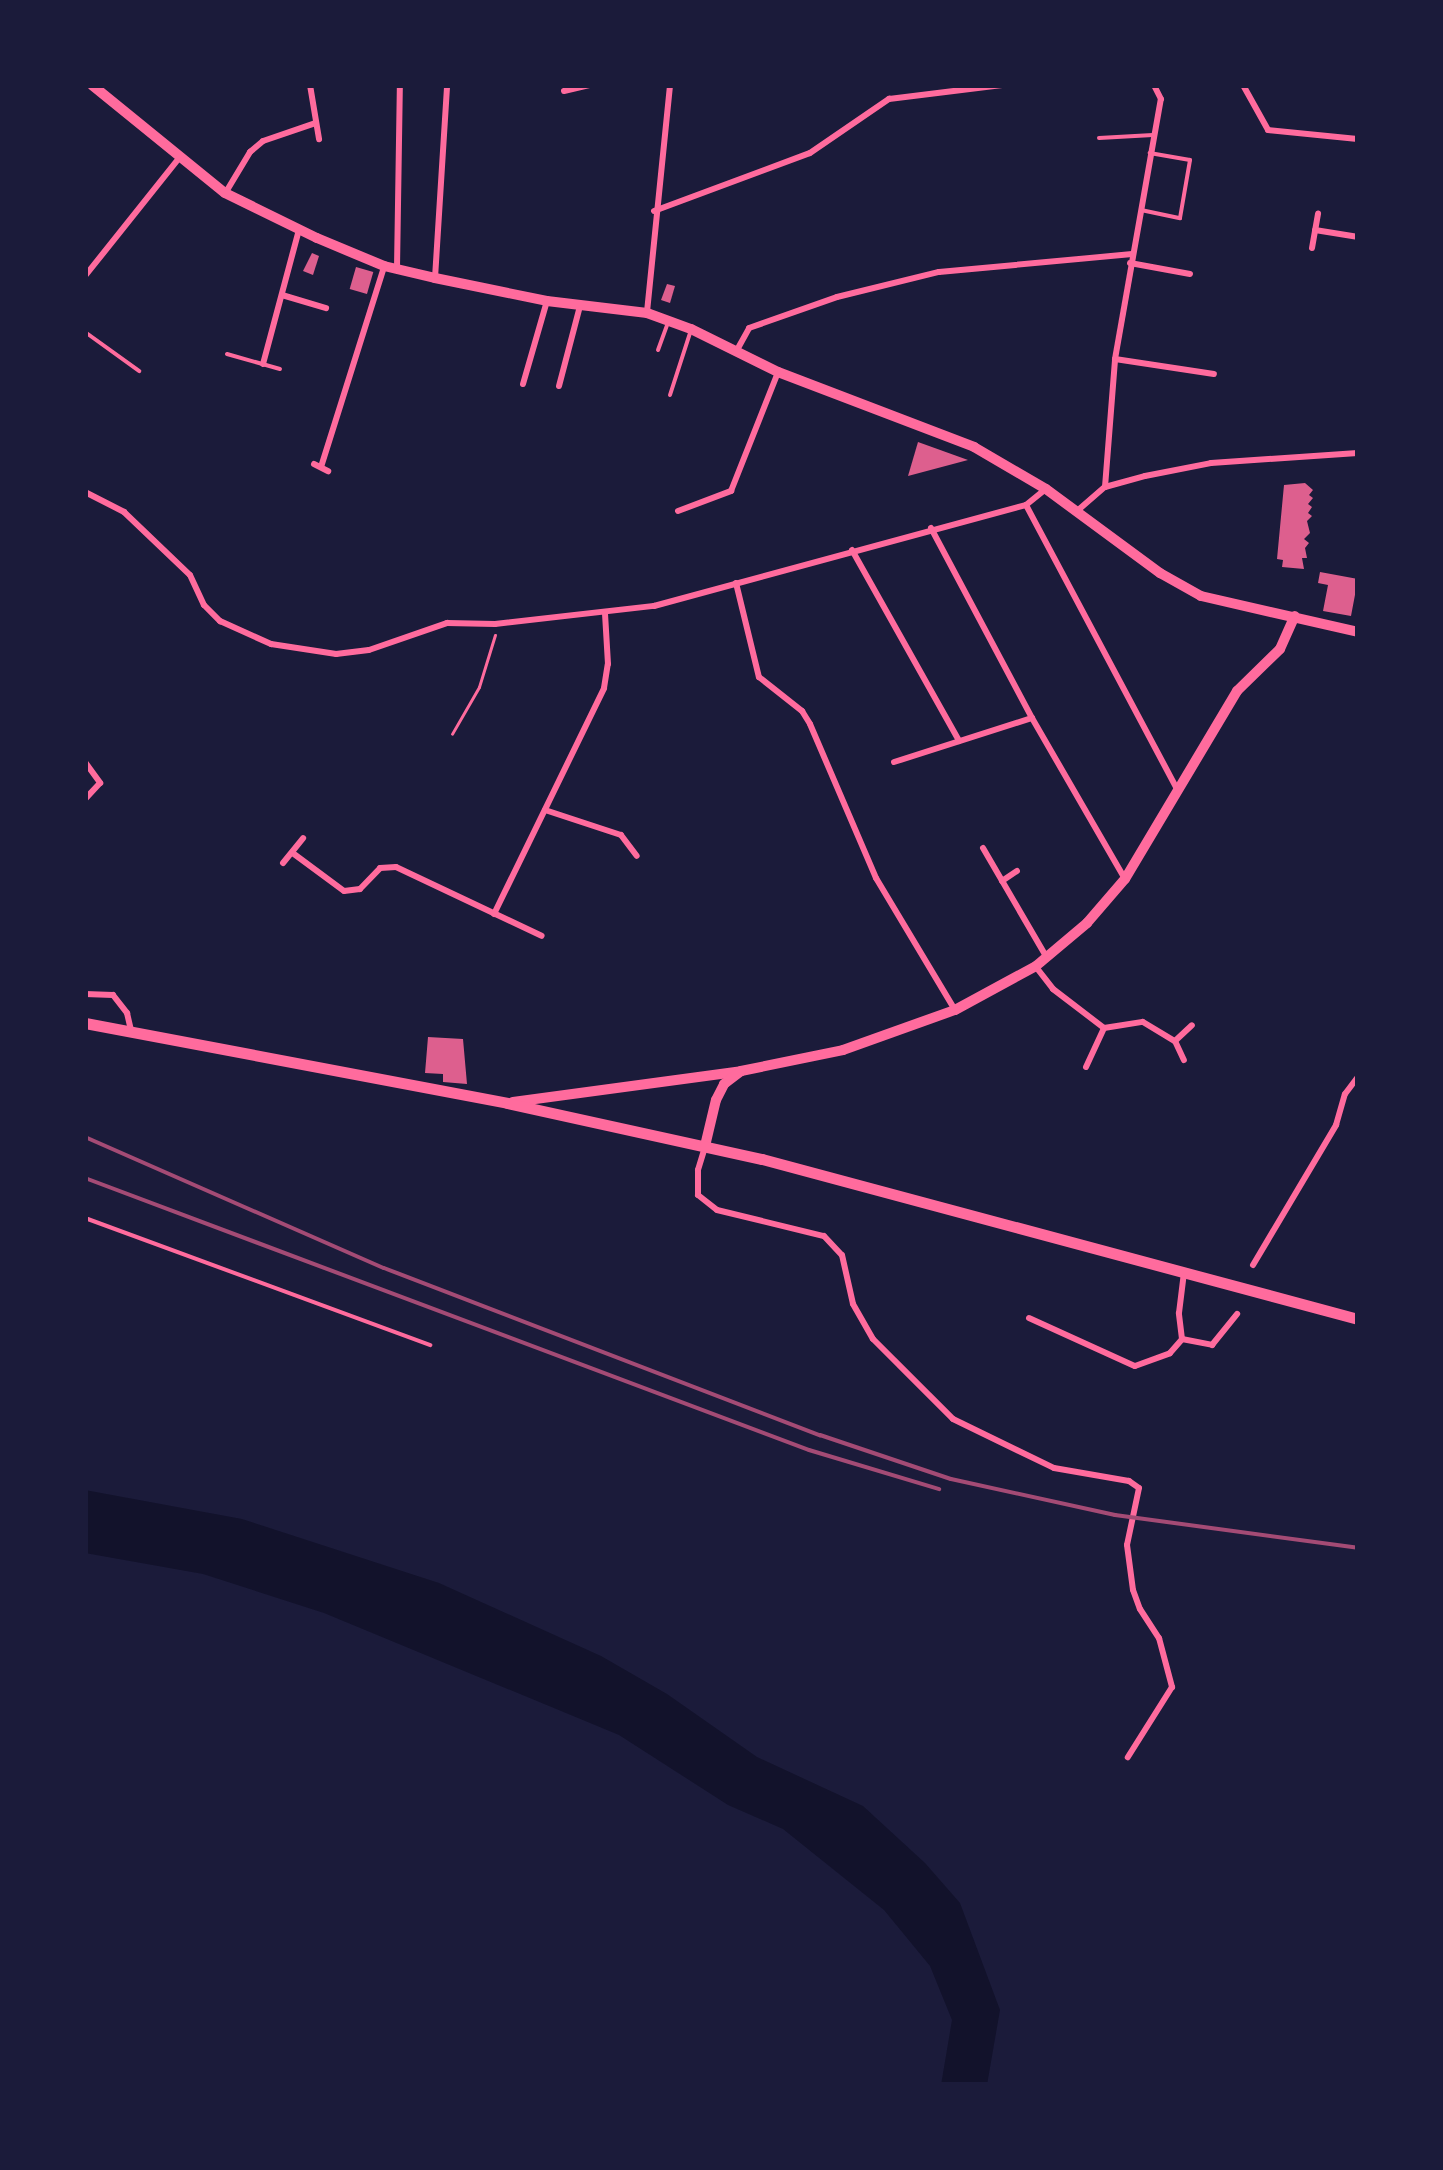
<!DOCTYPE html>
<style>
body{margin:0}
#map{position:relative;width:1443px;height:2170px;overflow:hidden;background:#1b1b3a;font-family:"Sofia Sans Condensed",sans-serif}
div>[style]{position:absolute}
.water>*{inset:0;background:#12122b}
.building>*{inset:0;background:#dd5f8e;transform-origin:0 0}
.path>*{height:2.5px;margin:-1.25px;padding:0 1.25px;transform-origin:1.25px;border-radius:1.25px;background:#ff6b9d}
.service>*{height:4px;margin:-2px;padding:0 2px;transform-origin:2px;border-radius:2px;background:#ff6b9d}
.minor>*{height:6px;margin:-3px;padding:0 3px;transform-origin:3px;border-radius:3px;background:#ff6b9d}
.secondary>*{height:10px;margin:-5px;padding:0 5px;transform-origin:5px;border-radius:5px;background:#ff6b9d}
.trunk>*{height:11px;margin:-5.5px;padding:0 5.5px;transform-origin:5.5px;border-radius:5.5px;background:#ff6b9d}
.rail>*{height:4px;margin:-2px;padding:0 2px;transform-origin:2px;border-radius:2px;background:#a44b75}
span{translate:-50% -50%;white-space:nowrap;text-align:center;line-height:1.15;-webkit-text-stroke:10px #1b1b3a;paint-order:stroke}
.frame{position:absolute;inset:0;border:88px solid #1b1b3a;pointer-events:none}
</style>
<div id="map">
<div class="water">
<i style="clip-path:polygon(85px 1490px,242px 1519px,439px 1583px,601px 1656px,667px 1694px,757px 1757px,863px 1806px,925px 1863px,960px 1903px,1000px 2010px,987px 2085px,941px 2085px,952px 2020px,930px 1966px,884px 1910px,783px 1829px,728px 1805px,619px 1735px,324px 1613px,203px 1574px,85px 1553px)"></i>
</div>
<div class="building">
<i style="clip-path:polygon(312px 253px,319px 256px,313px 275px,303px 271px)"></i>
<i style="left:356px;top:267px;width:18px;height:23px;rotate:16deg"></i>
<i style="clip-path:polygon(667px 284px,675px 286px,670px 303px,661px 300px)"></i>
<i style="clip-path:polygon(918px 442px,968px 460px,908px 476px)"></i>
<i style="clip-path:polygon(1305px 483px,1313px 490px,1309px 495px,1313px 498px,1308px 504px,1312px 507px,1308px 513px,1312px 516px,1307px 521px,1310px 533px,1304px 539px,1309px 543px,1305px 548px,1307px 558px,1302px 558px,1304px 569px,1282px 567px,1283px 560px,1277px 559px,1284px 485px)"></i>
<i style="clip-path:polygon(1320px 572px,1358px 579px,1351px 616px,1323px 611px,1328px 585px,1318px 583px)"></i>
<i style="clip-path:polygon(428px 1037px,463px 1039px,467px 1084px,443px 1082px,443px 1074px,425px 1073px)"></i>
</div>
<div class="path">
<i style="left:452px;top:734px;width:54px;rotate:-60.1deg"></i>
<i style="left:479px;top:687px;width:54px;rotate:-72.9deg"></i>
</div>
<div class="service">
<i style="left:1099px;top:138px;width:54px;rotate:-3.2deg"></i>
<i style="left:1141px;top:210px;width:40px;rotate:12deg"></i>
<i style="left:1180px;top:218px;width:59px;rotate:-80.2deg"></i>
<i style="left:1190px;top:160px;width:41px;rotate:-170.1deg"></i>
<i style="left:85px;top:332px;width:67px;rotate:35.8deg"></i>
<i style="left:658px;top:350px;width:27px;rotate:-70deg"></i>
<i style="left:227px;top:354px;width:55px;rotate:15.8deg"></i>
<i style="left:670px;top:395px;width:65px;rotate:-72.1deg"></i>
<i style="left:85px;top:1218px;width:368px;rotate:20.2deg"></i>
</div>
<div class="minor">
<i style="left:310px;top:85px;width:55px;rotate:80.5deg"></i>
<i style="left:1243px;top:85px;width:51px;rotate:60.9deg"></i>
<i style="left:1268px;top:130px;width:90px;rotate:5.7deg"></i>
<i style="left:564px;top:91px;width:26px;rotate:-13deg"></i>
<i style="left:226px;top:192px;width:47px;rotate:-59deg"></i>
<i style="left:250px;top:152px;width:17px;rotate:-40deg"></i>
<i style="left:263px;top:141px;width:56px;rotate:-18.8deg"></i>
<i style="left:654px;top:211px;width:166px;rotate:-20.4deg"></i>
<i style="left:810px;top:153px;width:96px;rotate:-34.4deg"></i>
<i style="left:889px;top:99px;width:114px;rotate:-7.1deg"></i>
<i style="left:1315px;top:230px;width:44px;rotate:9.2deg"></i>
<i style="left:1312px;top:248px;width:35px;rotate:-80deg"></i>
<i style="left:1130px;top:263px;width:61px;rotate:10.4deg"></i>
<i style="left:397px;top:268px;width:183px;rotate:-89.1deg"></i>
<i style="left:85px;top:276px;width:152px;rotate:-51.4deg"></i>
<i style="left:435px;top:278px;width:193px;rotate:-86.4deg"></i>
<i style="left:282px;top:295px;width:46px;rotate:16.5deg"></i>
<i style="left:647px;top:312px;width:228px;rotate:-84.2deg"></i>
<i style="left:737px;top:350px;width:25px;rotate:-61deg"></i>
<i style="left:749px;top:328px;width:93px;rotate:-19.4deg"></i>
<i style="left:837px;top:297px;width:105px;rotate:-13.8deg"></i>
<i style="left:939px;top:272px;width:194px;rotate:-5.3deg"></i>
<i style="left:1115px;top:359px;width:100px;rotate:8.6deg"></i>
<i style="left:263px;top:364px;width:139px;rotate:-75deg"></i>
<i style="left:523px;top:384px;width:86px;rotate:-73.9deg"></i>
<i style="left:559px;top:386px;width:83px;rotate:-75.3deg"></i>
<i style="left:314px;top:464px;width:16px;rotate:27deg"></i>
<i style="left:321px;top:467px;width:210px;rotate:-72.5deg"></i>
<i style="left:1105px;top:487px;width:128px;rotate:-85.5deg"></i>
<i style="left:1115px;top:359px;width:264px;rotate:-80deg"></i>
<i style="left:1161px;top:99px;width:16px;rotate:-117deg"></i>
<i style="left:85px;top:492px;width:44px;rotate:27.1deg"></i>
<i style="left:124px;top:512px;width:91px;rotate:43.7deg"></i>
<i style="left:190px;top:575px;width:33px;rotate:65deg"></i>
<i style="left:204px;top:605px;width:23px;rotate:45deg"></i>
<i style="left:220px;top:621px;width:56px;rotate:24.3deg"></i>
<i style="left:271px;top:644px;width:66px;rotate:8.7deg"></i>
<i style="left:336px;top:654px;width:33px;rotate:-7deg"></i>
<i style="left:369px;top:650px;width:83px;rotate:-19.1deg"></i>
<i style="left:447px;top:623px;width:48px;rotate:1.2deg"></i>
<i style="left:495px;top:624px;width:160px;rotate:-6.5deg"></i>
<i style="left:654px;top:606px;width:385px;rotate:-15.2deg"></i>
<i style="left:1026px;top:505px;width:26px;rotate:-39deg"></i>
<i style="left:1026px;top:505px;width:324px;rotate:62deg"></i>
<i style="left:678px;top:511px;width:57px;rotate:-20.7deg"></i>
<i style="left:731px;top:491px;width:128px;rotate:-68.4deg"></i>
<i style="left:1077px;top:511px;width:37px;rotate:-41deg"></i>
<i style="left:1105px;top:487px;width:41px;rotate:-15.4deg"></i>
<i style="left:1145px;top:476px;width:67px;rotate:-11.1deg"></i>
<i style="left:1211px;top:463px;width:147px;rotate:-3.9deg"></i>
<i style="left:931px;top:528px;width:215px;rotate:62deg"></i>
<i style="left:1032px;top:718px;width:186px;rotate:60deg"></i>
<i style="left:852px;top:550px;width:219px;rotate:60.7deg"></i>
<i style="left:736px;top:583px;width:97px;rotate:76.3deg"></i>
<i style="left:759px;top:677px;width:55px;rotate:38.3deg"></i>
<i style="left:802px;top:711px;width:15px;rotate:58deg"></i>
<i style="left:810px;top:724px;width:168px;rotate:66.8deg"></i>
<i style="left:876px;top:878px;width:154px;rotate:59.1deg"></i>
<i style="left:85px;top:762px;width:26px;rotate:54deg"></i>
<i style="left:100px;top:783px;width:22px;rotate:133deg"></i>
<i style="left:894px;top:762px;width:145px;rotate:-17.7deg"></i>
<i style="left:545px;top:810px;width:80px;rotate:18.2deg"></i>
<i style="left:621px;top:835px;width:26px;rotate:53deg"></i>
<i style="left:983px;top:848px;width:127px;rotate:59.8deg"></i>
<i style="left:294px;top:854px;width:62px;rotate:36.5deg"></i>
<i style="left:344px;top:891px;width:16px;rotate:-7deg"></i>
<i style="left:360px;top:889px;width:29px;rotate:-46deg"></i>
<i style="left:380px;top:868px;width:16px;rotate:-4deg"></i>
<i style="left:396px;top:867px;width:161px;rotate:25.3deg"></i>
<i style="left:283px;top:863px;width:32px;rotate:-51deg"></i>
<i style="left:1002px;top:881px;width:18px;rotate:-34deg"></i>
<i style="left:494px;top:914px;width:251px;rotate:-64deg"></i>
<i style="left:604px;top:688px;width:24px;rotate:-81deg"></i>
<i style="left:608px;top:664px;width:51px;rotate:-93.4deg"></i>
<i style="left:1036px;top:967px;width:28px;rotate:52deg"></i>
<i style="left:1053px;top:989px;width:64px;rotate:37.4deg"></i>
<i style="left:1104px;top:1028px;width:39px;rotate:-9deg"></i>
<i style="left:1143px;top:1022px;width:37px;rotate:31deg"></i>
<i style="left:1175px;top:1041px;width:21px;rotate:65deg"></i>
<i style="left:85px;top:994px;width:28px;rotate:2deg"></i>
<i style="left:113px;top:995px;width:23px;rotate:52deg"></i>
<i style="left:127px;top:1013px;width:18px;rotate:77deg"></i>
<i style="left:1175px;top:1041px;width:23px;rotate:-43deg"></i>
<i style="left:1086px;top:1067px;width:43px;rotate:-65.2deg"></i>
<i style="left:705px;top:1147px;width:24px;rotate:107deg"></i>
<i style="left:698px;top:1170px;width:25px;rotate:90deg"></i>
<i style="left:698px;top:1195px;width:24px;rotate:38deg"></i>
<i style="left:717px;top:1210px;width:110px;rotate:13.7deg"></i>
<i style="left:824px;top:1236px;width:26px;rotate:47deg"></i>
<i style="left:842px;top:1255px;width:50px;rotate:77.3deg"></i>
<i style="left:853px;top:1304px;width:40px;rotate:60.3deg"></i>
<i style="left:873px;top:1339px;width:113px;rotate:45deg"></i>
<i style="left:953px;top:1419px;width:112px;rotate:25.9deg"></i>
<i style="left:1054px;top:1468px;width:76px;rotate:9.8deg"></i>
<i style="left:1129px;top:1481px;width:12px;rotate:35deg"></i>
<i style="left:1139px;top:1488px;width:58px;rotate:101.9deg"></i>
<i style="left:1127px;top:1545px;width:45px;rotate:82.4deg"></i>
<i style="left:1133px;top:1590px;width:20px;rotate:70deg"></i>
<i style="left:1140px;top:1609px;width:35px;rotate:57deg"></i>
<i style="left:1159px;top:1638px;width:51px;rotate:75.1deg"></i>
<i style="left:1172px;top:1687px;width:83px;rotate:122.2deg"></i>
<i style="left:1253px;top:1265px;width:163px;rotate:-59.3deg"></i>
<i style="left:1336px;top:1125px;width:32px;rotate:-74deg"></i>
<i style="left:1345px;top:1094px;width:21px;rotate:-53deg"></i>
<i style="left:1029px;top:1318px;width:116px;rotate:24.4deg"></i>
<i style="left:1135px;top:1366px;width:37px;rotate:-20deg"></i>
<i style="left:1170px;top:1353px;width:18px;rotate:-49deg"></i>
<i style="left:1182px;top:1339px;width:26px;rotate:-97deg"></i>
<i style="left:1179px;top:1313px;width:39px;rotate:-83deg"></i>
<i style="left:1182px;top:1339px;width:31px;rotate:11deg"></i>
<i style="left:1212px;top:1345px;width:40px;rotate:-51deg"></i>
</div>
<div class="secondary">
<i style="left:92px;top:85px;width:171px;rotate:39.1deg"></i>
<i style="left:225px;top:193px;width:102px;rotate:26.1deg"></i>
<i style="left:317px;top:238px;width:73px;rotate:22.7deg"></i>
<i style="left:384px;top:266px;width:52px;rotate:13.2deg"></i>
<i style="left:435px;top:278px;width:114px;rotate:11.6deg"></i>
<i style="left:547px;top:301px;width:101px;rotate:6.8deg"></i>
<i style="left:647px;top:313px;width:47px;rotate:20deg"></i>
<i style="left:691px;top:329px;width:97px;rotate:26.3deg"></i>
<i style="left:778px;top:372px;width:210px;rotate:20.9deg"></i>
<i style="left:974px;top:447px;width:83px;rotate:30.3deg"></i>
<i style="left:1046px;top:489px;width:142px;rotate:36.4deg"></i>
<i style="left:1160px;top:573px;width:47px;rotate:29.3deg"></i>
<i style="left:1201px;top:596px;width:161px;rotate:12.9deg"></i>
<i style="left:513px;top:1102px;width:230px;rotate:-7.7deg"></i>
<i style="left:741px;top:1071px;width:104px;rotate:-11.6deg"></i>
<i style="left:843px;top:1050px;width:119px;rotate:-19.7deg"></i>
<i style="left:955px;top:1010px;width:92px;rotate:-28.5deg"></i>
<i style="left:1036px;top:966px;width:67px;rotate:-40.1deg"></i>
<i style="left:1087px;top:923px;width:58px;rotate:-49.2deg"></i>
<i style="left:1125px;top:879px;width:219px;rotate:-59.2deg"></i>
<i style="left:1237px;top:691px;width:60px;rotate:-44.3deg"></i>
<i style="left:1280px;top:649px;width:36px;rotate:-66deg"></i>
<i style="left:705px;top:1146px;width:47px;rotate:-76.6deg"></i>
<i style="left:716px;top:1100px;width:18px;rotate:-63deg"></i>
<i style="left:724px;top:1084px;width:21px;rotate:-37deg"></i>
</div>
<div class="trunk">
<i style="left:85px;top:1023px;width:430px;rotate:10.7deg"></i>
<i style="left:507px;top:1103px;width:261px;rotate:12.4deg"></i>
<i style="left:762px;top:1159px;width:617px;rotate:15.03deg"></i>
</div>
<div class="rail">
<i style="left:85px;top:1137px;width:326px;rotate:23.7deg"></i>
<i style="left:384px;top:1268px;width:467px;rotate:21deg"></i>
<i style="left:820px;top:1435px;width:138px;rotate:18.6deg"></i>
<i style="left:951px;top:1479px;width:168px;rotate:12.4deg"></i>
<i style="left:1115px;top:1515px;width:245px;rotate:7.7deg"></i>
<i style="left:85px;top:1178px;width:773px;rotate:20.59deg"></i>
<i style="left:809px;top:1450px;width:136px;rotate:16.7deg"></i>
</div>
<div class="frame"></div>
</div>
